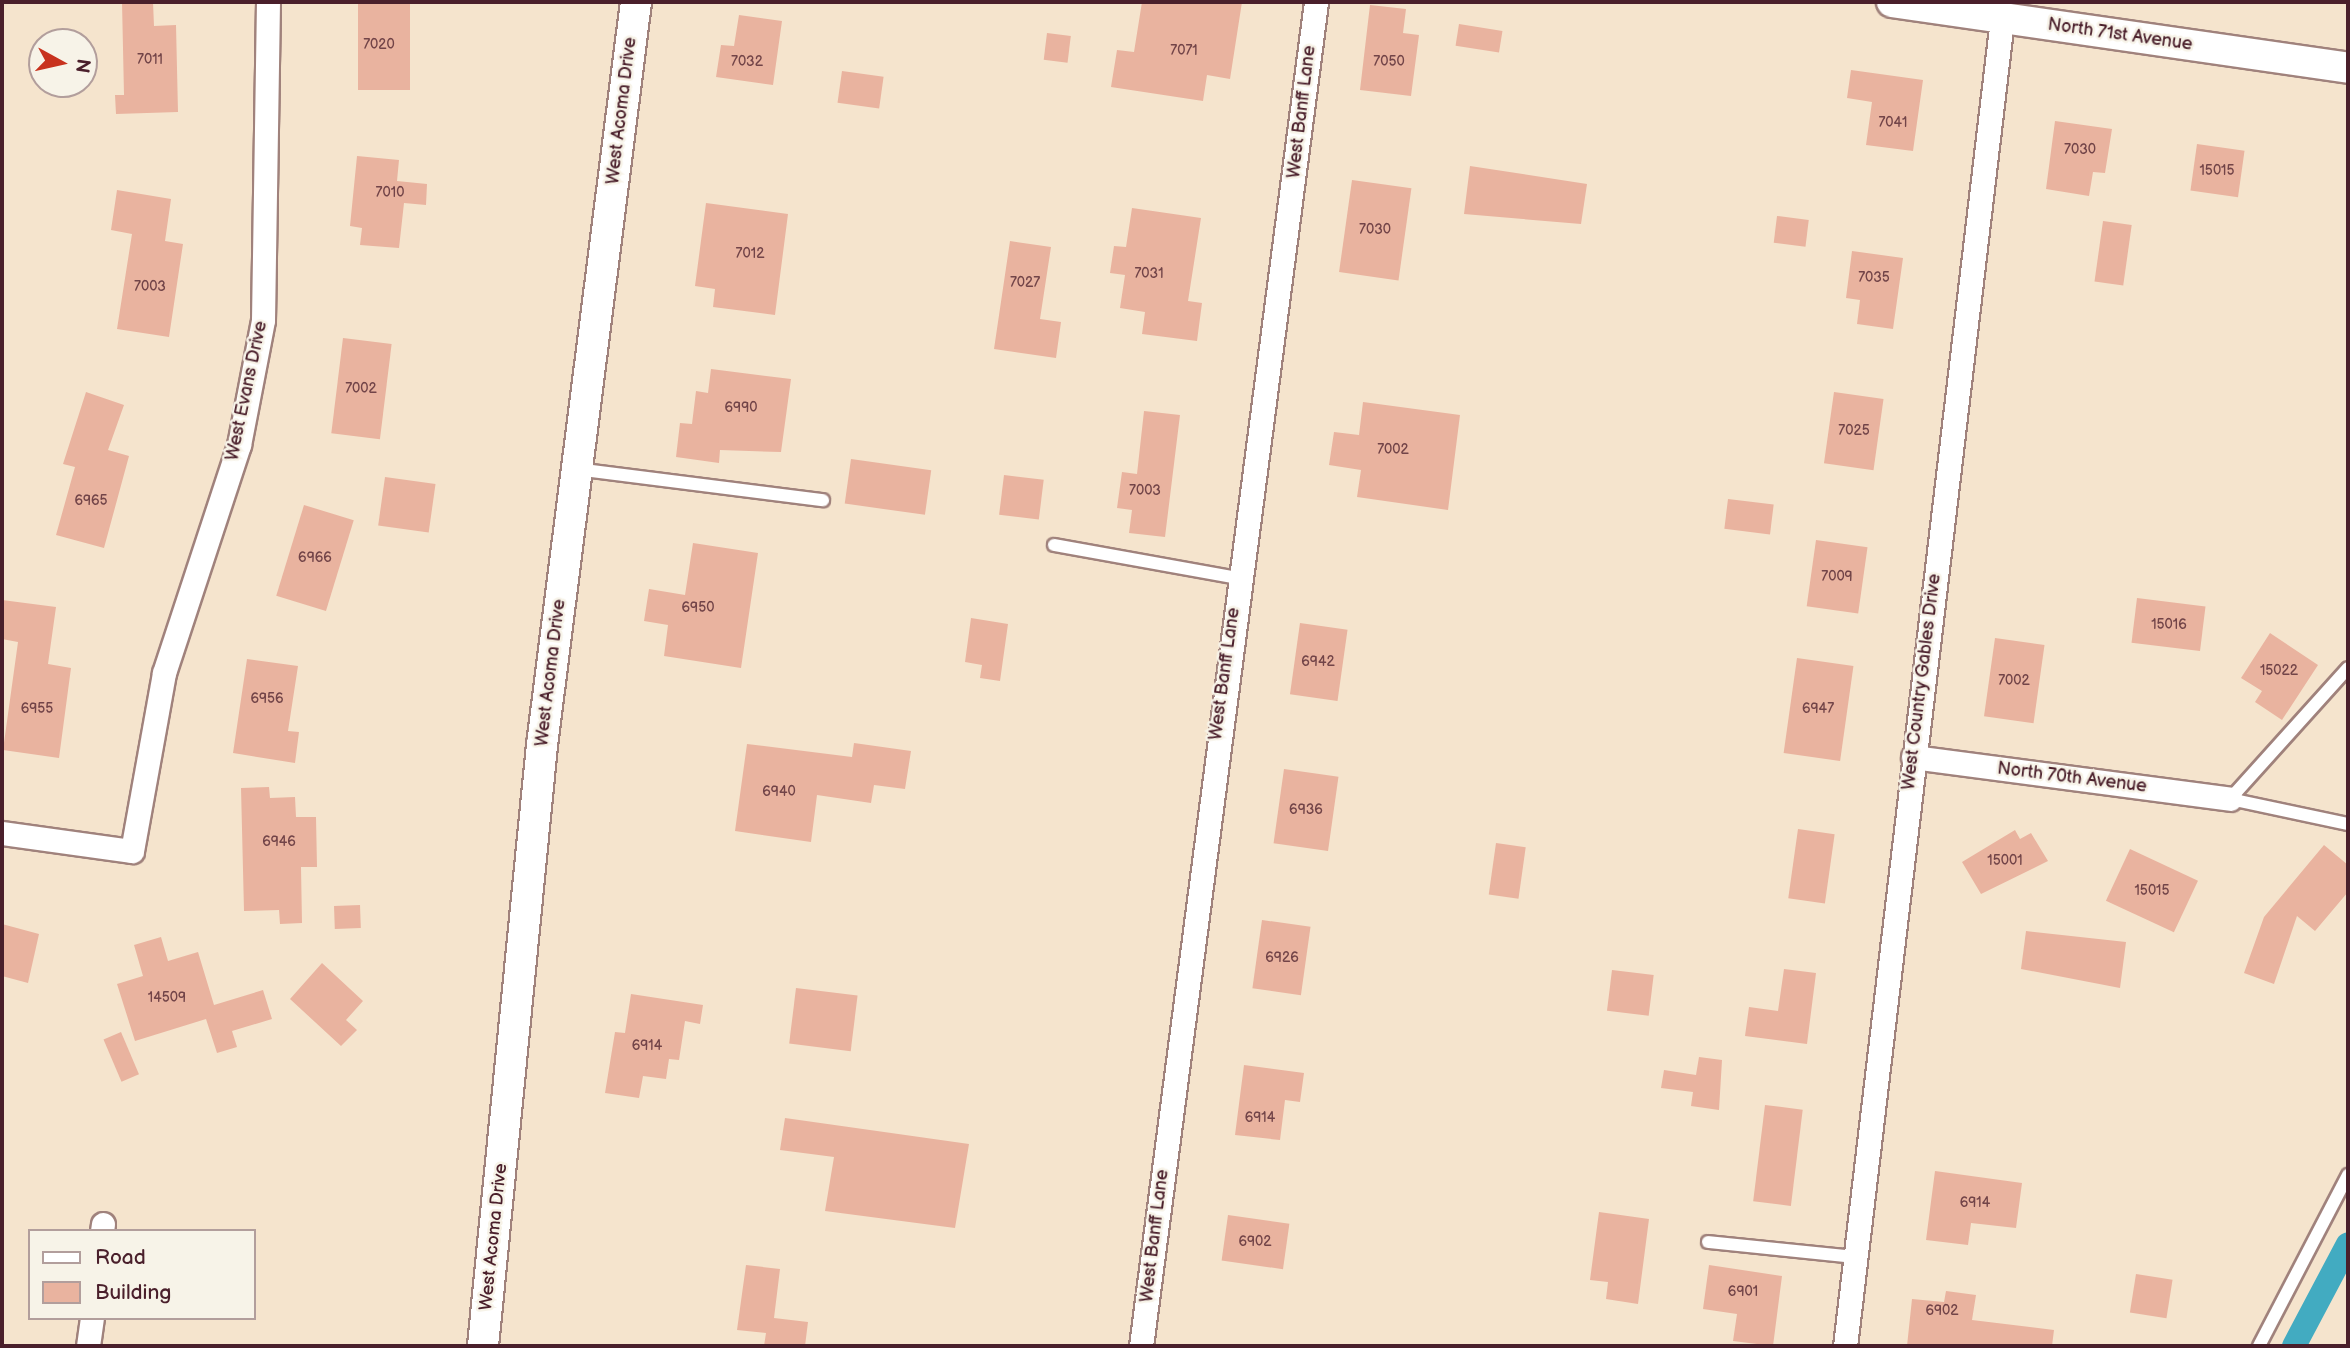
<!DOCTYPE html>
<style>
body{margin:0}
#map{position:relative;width:2350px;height:1348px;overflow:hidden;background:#f5e4cd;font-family:"Balsamiq Sans",sans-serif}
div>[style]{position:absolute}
.canal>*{height:24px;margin:-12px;padding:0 12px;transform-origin:12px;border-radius:12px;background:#42abc1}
.building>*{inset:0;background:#e9b39f;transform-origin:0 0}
.roads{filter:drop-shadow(2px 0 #a0827c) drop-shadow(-2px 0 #a0827c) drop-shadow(0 2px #a0827c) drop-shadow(0 -2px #a0827c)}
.service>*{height:12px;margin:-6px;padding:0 6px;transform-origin:6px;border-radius:6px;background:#fff}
.minor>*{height:23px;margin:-11.5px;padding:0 11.5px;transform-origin:11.5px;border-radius:11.5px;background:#fff}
.tertiary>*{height:30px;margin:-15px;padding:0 15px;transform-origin:15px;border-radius:15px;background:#fff}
span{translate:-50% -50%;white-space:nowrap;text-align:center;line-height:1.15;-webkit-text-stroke:5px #f7f3e8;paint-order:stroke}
.number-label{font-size:14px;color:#724448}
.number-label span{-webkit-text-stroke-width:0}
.street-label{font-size:18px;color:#4a1f2b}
.frame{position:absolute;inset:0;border:4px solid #4a1f2b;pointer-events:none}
.legend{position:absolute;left:28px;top:1229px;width:228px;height:91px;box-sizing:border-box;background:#f7f3e8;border:2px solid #b29e9c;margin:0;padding:9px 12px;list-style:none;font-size:21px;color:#4a1f2b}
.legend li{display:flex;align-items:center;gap:14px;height:35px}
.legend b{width:35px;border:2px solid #b29e9c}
.north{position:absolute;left:28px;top:28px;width:70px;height:70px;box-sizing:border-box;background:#f7f3e8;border:2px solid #b29e9c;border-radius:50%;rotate:98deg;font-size:19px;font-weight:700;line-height:28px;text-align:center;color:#4a1f2b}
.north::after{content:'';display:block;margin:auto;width:24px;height:32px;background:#c8321e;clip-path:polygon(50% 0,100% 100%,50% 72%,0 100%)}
</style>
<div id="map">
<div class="canal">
<i style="left:2294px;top:1346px;width:115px;rotate:-62.1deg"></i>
</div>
<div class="building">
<i style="clip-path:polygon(122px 2px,153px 2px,154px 26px,176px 25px,178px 112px,116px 114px,115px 95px,124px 95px)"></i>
<i style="left:358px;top:2px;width:52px;height:88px"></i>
<i style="clip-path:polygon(1142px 2px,1242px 2px,1230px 79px,1207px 75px,1203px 101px,1111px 87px,1117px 50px,1134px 52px)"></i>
<i style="clip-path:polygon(1370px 5px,1406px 9px,1403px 33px,1419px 35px,1411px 96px,1360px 90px)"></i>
<i style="clip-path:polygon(739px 15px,782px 21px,773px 85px,716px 77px,721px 45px,734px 46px)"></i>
<i style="left:1459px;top:24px;width:44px;height:22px;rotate:9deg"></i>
<i style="left:1047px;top:33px;width:24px;height:27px;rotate:7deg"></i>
<i style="clip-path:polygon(1851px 70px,1923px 80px,1913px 151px,1866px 145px,1872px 102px,1847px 98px)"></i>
<i style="left:842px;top:71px;width:42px;height:32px;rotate:8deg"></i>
<i style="clip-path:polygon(2055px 121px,2112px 129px,2105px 173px,2093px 172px,2089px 196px,2046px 189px)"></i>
<i style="left:2197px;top:144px;width:48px;height:47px;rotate:8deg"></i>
<i style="clip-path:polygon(357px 156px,399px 160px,397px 181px,427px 184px,426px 205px,404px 203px,399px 248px,360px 245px,362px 228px,350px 226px)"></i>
<i style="clip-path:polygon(1470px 166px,1587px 184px,1581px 224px,1464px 214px)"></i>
<i style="left:1352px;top:180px;width:60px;height:93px;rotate:8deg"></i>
<i style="clip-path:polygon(117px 190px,171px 199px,165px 241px,183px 244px,169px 337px,117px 329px,132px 234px,111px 230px)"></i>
<i style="clip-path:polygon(706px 203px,788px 214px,775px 315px,713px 307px,715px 289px,695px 286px)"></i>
<i style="clip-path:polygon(1132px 208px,1201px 218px,1188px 301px,1202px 303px,1197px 341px,1142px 334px,1145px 312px,1120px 308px,1125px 275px,1110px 273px,1114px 246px,1126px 247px)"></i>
<i style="left:1777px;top:216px;width:32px;height:27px;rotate:7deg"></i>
<i style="left:2103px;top:221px;width:29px;height:61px;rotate:8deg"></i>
<i style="clip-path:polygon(1010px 241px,1051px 247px,1040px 319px,1061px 322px,1056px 358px,994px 349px)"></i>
<i style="clip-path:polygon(1852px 251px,1903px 258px,1893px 329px,1857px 324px,1860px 300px,1846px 298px)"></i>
<i style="left:343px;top:338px;width:49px;height:96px;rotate:7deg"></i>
<i style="clip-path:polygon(711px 369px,791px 379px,781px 452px,720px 450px,719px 463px,676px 457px,680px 423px,692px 424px,696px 391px,708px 393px)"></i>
<i style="clip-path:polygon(86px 392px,124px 405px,108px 450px,129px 456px,104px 548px,56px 535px,75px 467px,63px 464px)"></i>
<i style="left:1834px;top:392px;width:50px;height:72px;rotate:8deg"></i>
<i style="clip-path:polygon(1363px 402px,1460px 415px,1448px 510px,1357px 497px,1361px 470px,1329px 465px,1334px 432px,1359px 435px)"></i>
<i style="clip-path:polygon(1144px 411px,1180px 415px,1165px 537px,1129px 533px,1132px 510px,1117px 508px,1122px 472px,1137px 474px)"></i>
<i style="left:851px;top:459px;width:81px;height:45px;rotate:8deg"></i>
<i style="left:1004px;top:475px;width:40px;height:40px;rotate:7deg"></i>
<i style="left:385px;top:477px;width:51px;height:49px;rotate:8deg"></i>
<i style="left:1728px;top:499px;width:46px;height:30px;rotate:7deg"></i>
<i style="left:304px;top:505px;width:52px;height:95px;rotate:17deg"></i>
<i style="left:1816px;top:540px;width:52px;height:67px;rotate:8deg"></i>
<i style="clip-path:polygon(693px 543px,758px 553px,741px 668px,664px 656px,668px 625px,644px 621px,649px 589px,685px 595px)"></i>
<i style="left:2137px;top:598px;width:69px;height:45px;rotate:7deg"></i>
<i style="clip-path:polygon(2px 600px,56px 607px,48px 664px,71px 668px,59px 758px,3px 750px,18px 642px,2px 639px)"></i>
<i style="clip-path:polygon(971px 618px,1008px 624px,1000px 681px,980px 678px,982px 665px,965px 662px)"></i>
<i style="left:1300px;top:623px;width:48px;height:72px;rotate:8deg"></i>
<i style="clip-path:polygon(2270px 633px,2318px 665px,2282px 720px,2255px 702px,2262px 691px,2241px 678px)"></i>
<i style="left:1995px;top:638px;width:50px;height:79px;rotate:8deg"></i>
<i style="left:1797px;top:658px;width:57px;height:96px;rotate:8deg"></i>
<i style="clip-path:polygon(247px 659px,298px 666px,288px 731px,299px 732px,295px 763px,233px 753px)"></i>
<i style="clip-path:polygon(854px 743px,911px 751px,905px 789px,874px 785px,871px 803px,817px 795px,811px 842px,735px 831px,747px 744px,852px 757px)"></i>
<i style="left:1284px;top:769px;width:55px;height:75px;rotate:8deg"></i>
<i style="clip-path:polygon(269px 787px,270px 798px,295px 797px,296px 817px,316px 817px,317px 867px,301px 867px,302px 923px,280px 924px,279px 910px,244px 911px,241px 788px)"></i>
<i style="left:1798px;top:829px;width:37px;height:70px;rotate:8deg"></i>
<i style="clip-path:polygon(2015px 830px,2020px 839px,2031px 833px,2048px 861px,1981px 894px,1962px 862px)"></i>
<i style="left:1496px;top:843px;width:30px;height:52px;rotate:8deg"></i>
<i style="clip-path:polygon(2324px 845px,2348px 865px,2348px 892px,2315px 931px,2297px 916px,2274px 984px,2244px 973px,2264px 917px)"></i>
<i style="left:2130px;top:849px;width:75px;height:57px;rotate:25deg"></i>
<i style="left:360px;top:905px;width:23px;height:26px;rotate:88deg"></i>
<i style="left:1262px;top:920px;width:49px;height:69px;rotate:8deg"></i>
<i style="clip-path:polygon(2px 924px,39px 934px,28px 983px,2px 976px)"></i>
<i style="clip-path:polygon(2026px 931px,2126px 942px,2120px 988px,2021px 969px)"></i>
<i style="clip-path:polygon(161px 937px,168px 961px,198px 952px,214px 1005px,263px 990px,272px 1019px,232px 1031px,237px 1047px,217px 1053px,206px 1019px,135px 1041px,117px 984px,143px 976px,134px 945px)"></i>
<i style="clip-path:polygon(322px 963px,363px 1001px,346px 1020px,357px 1030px,341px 1046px,290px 999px)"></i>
<i style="clip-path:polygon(1784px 969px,1816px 973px,1807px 1044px,1745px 1036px,1749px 1007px,1778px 1011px)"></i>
<i style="left:1612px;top:970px;width:42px;height:41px;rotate:7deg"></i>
<i style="left:796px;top:988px;width:62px;height:56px;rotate:7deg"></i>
<i style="clip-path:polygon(631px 994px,703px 1005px,700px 1024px,685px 1021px,679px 1060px,669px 1059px,666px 1079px,643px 1076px,639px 1098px,605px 1093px,615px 1032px,625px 1033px)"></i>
<i style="left:121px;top:1032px;width:46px;height:19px;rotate:67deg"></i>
<i style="clip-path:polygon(1699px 1057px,1722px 1060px,1719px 1110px,1691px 1106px,1693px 1092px,1661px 1088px,1664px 1070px,1696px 1075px)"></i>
<i style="clip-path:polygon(1244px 1065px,1304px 1073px,1300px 1102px,1285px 1100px,1280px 1140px,1235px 1135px)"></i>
<i style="left:1765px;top:1105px;width:38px;height:97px;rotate:7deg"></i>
<i style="clip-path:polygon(785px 1118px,969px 1144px,955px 1228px,825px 1211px,834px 1157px,780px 1150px)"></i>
<i style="clip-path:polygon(1935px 1171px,2022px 1183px,2016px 1228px,1971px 1223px,1968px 1245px,1926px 1240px)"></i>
<i style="clip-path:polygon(1599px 1212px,1649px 1219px,1638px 1304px,1606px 1299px,1608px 1282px,1590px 1280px)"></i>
<i style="left:1228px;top:1215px;width:62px;height:46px;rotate:8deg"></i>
<i style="clip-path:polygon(746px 1265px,780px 1269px,774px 1318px,808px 1322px,805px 1346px,764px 1346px,766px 1333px,737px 1330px)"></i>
<i style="clip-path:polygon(1709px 1265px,1782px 1276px,1773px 1346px,1733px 1341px,1737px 1314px,1703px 1309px)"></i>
<i style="left:2136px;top:1274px;width:37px;height:39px;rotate:9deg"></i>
<i style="clip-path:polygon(1946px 1291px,1976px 1295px,1972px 1320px,2054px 1330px,2052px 1346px,1907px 1346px,1912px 1299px,1944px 1302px)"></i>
</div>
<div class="roads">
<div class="service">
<i style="left:576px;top:469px;width:249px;rotate:7.2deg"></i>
<i style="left:1054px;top:545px;width:187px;rotate:10.2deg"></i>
<i style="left:2230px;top:799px;width:176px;rotate:-48deg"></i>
<i style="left:2230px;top:799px;width:121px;rotate:12deg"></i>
<i style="left:1708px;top:1242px;width:149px;rotate:5.8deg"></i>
<i style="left:2259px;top:1346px;width:193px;rotate:-62.5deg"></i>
</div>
<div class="minor">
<i style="left:1913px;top:757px;width:320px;rotate:7.5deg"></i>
<i style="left:2px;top:833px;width:131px;rotate:7.9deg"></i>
<i style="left:132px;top:851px;width:181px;rotate:-79.8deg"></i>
<i style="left:164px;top:673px;width:240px;rotate:-71.8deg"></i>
<i style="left:239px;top:445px;width:127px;rotate:-79.1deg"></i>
<i style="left:263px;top:320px;width:318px;rotate:-89.1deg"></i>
<i style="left:102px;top:1231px;width:7px;rotate:-82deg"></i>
<i style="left:88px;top:1346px;width:28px;rotate:-82deg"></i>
<i style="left:1141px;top:1346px;width:1355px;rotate:-82.58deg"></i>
<i style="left:1845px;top:1346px;width:1336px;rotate:-83.25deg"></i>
</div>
<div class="tertiary">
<i style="left:1892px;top:2px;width:461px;rotate:8.2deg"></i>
<i style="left:483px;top:1346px;width:604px;rotate:-84.39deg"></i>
<i style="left:542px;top:745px;width:749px;rotate:-82.79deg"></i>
</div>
</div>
<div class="number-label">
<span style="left:379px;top:45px">7020</span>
<span style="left:1184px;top:51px">7071</span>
<span style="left:150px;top:60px">7011</span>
<span style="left:747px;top:62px">7032</span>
<span style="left:1389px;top:62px">7050</span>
<span style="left:1893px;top:123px">7041</span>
<span style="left:2080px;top:150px">7030</span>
<span style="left:2217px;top:171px">15015</span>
<span style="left:390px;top:193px">7010</span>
<span style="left:1375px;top:230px">7030</span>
<span style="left:750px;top:254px">7012</span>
<span style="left:1149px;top:274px">7031</span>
<span style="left:1874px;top:278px">7035</span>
<span style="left:1025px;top:283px">7027</span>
<span style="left:150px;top:287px">7003</span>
<span style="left:361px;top:389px">7002</span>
<span style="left:741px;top:408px">6990</span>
<span style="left:1854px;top:431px">7025</span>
<span style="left:1393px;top:450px">7002</span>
<span style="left:1145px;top:491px">7003</span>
<span style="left:91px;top:501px">6965</span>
<span style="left:315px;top:558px">6966</span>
<span style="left:1837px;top:577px">7009</span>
<span style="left:698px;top:608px">6950</span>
<span style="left:2169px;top:625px">15016</span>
<span style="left:1318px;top:662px">6942</span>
<span style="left:2279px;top:671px">15022</span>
<span style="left:2014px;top:681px">7002</span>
<span style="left:267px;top:699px">6956</span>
<span style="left:37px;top:709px">6955</span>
<span style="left:1818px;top:709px">6947</span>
<span style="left:779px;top:792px">6940</span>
<span style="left:1306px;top:810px">6936</span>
<span style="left:279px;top:842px">6946</span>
<span style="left:2005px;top:861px">15001</span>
<span style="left:2152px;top:891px">15015</span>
<span style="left:1282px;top:958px">6926</span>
<span style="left:167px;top:998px">14509</span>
<span style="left:647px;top:1046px">6914</span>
<span style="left:1260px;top:1118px">6914</span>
<span style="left:1975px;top:1203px">6914</span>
<span style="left:1255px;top:1242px">6902</span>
<span style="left:1743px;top:1292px">6901</span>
<span style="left:1942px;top:1311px">6902</span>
</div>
<div class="street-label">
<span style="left:2120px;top:35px;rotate:8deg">North 71st Avenue</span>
<span style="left:622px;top:111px;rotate:-83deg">West Acoma Drive</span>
<span style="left:1302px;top:112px;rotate:-83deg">West Banff Lane</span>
<span style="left:247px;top:391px;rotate:-78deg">West Evans Drive</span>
<span style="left:551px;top:673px;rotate:-83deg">West Acoma Drive</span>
<span style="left:1225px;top:674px;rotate:-82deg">West Banff Lane</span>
<span style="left:1922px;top:682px;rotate:-83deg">West Country Gables Drive</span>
<span style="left:2072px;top:778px;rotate:7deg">North 70th Avenue</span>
<span style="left:1155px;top:1236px;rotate:-83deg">West Banff Lane</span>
<span style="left:494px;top:1237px;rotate:-84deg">West Acoma Drive</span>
</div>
<div class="frame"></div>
<ul class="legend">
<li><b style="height:9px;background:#fff"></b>Road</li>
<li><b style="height:19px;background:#e9b39f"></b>Building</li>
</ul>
<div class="north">N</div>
</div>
